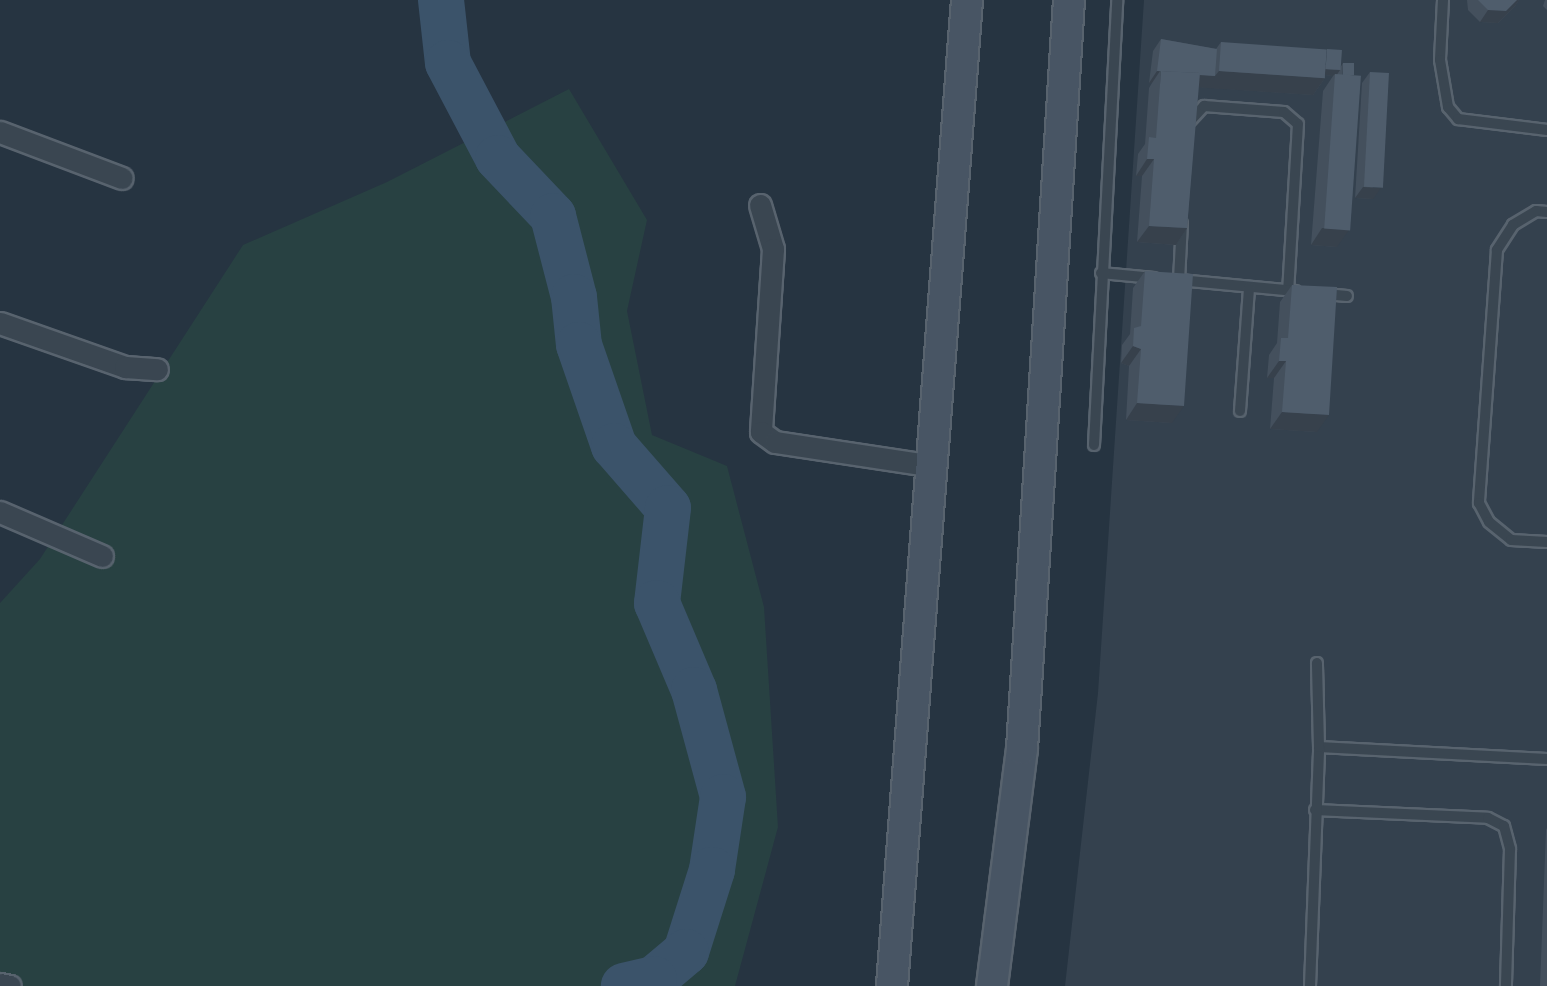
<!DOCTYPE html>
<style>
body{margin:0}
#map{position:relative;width:1547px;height:986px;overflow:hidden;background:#263441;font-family:Roboto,sans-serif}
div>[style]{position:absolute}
.airport>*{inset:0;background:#34414e}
.green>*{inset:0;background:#284142}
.river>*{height:46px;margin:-23px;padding:0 23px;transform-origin:23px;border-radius:23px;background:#3b536a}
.roads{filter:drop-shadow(2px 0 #58636e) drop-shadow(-2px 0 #58636e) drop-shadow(0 2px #58636e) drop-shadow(0 -2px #58636e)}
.lane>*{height:10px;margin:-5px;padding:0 5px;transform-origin:5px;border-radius:5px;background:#3a4651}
.street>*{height:21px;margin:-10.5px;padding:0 10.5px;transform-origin:10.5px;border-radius:10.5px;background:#3a4651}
.secondary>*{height:30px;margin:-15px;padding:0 15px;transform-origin:15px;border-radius:15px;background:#485564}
.wall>*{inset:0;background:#44505d}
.shaded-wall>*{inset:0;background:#37414c}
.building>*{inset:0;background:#4f5d6c;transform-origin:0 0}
span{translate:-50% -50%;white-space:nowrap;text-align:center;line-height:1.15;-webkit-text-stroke:4.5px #1f2b36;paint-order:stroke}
</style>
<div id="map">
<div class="airport">
<i style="clip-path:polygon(1144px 0,1547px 0,1547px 986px,1065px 986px,1098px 693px)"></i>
</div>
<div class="green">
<i style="clip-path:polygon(569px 89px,647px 220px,627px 311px,652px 435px,727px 466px,764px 607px,778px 827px,735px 986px,0 986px,0 603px,40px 559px,243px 245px,387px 182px)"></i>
</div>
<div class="river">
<i style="left:441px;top:0;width:63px;rotate:83.7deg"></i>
<i style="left:448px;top:63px;width:107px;rotate:62.2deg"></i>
<i style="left:498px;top:158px;width:80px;rotate:46.5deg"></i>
<i style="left:553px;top:216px;width:84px;rotate:75.5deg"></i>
<i style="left:574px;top:297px;width:48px;rotate:84.1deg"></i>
<i style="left:579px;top:345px;width:107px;rotate:70.9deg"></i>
<i style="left:614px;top:446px;width:82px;rotate:48.9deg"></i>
<i style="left:668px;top:508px;width:96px;rotate:96.6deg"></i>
<i style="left:657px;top:603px;width:95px;rotate:67deg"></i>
<i style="left:694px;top:690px;width:111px;rotate:74.8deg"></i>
<i style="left:723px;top:797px;width:74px;rotate:98.6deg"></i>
<i style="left:712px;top:870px;width:86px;rotate:107.6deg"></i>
<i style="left:686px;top:952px;width:42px;rotate:139.8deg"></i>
<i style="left:654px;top:979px;width:31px;rotate:167deg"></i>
</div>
<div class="roads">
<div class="lane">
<i style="left:1443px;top:0;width:60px;rotate:92.9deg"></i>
<i style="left:1440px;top:60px;width:48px;rotate:80.3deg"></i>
<i style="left:1448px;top:107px;width:16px;rotate:50deg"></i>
<i style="left:1458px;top:119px;width:90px;rotate:7deg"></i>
<i style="left:1190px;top:121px;width:21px;rotate:-47deg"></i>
<i style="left:1204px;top:106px;width:80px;rotate:4.3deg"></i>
<i style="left:1284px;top:112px;width:18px;rotate:41deg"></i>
<i style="left:1298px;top:124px;width:166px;rotate:93.4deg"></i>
<i style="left:1547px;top:212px;width:11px;rotate:-175deg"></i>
<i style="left:1536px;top:211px;width:27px;rotate:149deg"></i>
<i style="left:1513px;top:225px;width:30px;rotate:123deg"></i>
<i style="left:1497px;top:250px;width:254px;rotate:94.1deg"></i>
<i style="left:1479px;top:503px;width:21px;rotate:62deg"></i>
<i style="left:1489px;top:522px;width:28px;rotate:39deg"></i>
<i style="left:1511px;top:540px;width:36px;rotate:3deg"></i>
<i style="left:1101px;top:273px;width:53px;rotate:5.4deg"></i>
<i style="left:1179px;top:280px;width:57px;rotate:-87deg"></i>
<i style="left:1179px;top:280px;width:117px;rotate:5.4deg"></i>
<i style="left:1325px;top:294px;width:22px;rotate:5deg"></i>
<i style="left:1240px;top:411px;width:124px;rotate:-85.8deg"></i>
<i style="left:1094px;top:445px;width:446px;rotate:-87deg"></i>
<i style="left:1319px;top:747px;width:228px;rotate:3deg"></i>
<i style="left:1315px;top:810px;width:173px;rotate:2.6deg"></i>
<i style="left:1488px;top:818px;width:18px;rotate:27deg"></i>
<i style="left:1504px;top:826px;width:24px;rotate:75deg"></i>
<i style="left:1510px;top:849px;width:137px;rotate:91.7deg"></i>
<i style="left:1310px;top:986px;width:239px;rotate:-87.8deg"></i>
<i style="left:1319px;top:747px;width:84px;rotate:-91.4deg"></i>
</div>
<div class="street">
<i style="left:0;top:132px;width:130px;rotate:20.7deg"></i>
<i style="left:760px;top:205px;width:46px;rotate:73.5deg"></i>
<i style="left:773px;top:249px;width:183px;rotate:93.8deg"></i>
<i style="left:761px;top:432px;width:17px;rotate:36deg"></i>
<i style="left:775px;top:442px;width:161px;rotate:8.6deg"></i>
<i style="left:0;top:323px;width:133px;rotate:19.4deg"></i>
<i style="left:125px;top:367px;width:32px;rotate:4deg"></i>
<i style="left:0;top:512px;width:111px;rotate:23.3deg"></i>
<i style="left:0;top:984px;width:10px;rotate:11deg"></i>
</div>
<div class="secondary">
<i style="left:892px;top:986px;width:989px;rotate:-85.65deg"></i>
<i style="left:992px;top:986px;width:239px;rotate:-82.8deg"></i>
<i style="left:1022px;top:749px;width:750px;rotate:-86.41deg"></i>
</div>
</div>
<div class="wall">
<i style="clip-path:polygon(1467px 0,1519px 0,1515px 6px,1498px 23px,1480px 22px,1468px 10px)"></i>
<i style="clip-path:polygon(1545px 0,1547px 0,1547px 10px,1543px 6px)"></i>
<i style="clip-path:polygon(1161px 39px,1216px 49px,1221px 42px,1340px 68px,1343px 63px,1337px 247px,1311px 245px,1323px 91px,1333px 76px,1325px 75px,1325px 78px,1313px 95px,1198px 87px,1187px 228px,1176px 245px,1137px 242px,1142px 176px,1136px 176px,1138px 154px,1145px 144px,1149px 88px,1152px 83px,1149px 83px,1153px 51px)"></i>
<i style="clip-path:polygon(1370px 72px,1373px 199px,1355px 198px,1362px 83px)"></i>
<i style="clip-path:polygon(1145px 271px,1172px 423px,1126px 420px,1129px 366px,1121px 363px,1122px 345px,1130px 334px,1133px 288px)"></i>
<i style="clip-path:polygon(1292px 285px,1317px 432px,1270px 429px,1274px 378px,1267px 378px,1269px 355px,1277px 343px,1280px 302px)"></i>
<i style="clip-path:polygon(1547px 828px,1547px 986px,1540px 986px,1546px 830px)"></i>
</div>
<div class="shaded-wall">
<i style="clip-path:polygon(1517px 0,1519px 0,1515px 6px,1498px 23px,1480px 22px,1488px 10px)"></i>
<i style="clip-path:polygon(1319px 69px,1340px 70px,1336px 76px,1335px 74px,1333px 76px,1315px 74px)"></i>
<i style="clip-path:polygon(1157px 71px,1160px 71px,1152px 83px,1149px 83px)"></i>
<i style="clip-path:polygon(1161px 71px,1215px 76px,1219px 71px,1325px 78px,1313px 95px,1207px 88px,1160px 84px)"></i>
<i style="clip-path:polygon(1147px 159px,1154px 159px,1142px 176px,1136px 176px)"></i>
<i style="clip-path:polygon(1363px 187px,1381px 188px,1373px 199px,1355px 198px)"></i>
<i style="clip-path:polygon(1149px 226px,1187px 228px,1176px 245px,1137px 242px)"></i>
<i style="clip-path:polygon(1322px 228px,1349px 230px,1337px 247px,1311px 245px)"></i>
<i style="clip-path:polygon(1133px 346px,1141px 349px,1129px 366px,1121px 363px)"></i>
<i style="clip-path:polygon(1279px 361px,1286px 361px,1274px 378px,1267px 378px)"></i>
<i style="clip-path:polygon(1137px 403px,1184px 406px,1172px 423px,1126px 420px)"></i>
<i style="clip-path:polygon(1282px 412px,1329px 415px,1317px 432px,1270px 429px)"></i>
</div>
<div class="building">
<i style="clip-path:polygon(1478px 0,1517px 0,1506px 11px,1488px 10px)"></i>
<i style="clip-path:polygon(1161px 39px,1217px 49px,1215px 76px,1199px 75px,1200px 73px,1157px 71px)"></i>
<i style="left:1221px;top:42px;width:106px;height:29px;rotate:4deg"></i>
<i style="left:1327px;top:49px;width:15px;height:20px;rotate:4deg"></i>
<i style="left:1343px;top:63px;width:11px;height:12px"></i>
<i style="clip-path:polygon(1161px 71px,1200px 73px,1187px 228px,1149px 226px,1154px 159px,1147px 159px,1149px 137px,1156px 138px)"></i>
<i style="left:1370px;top:72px;width:19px;height:115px;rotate:3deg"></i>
<i style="left:1335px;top:74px;width:26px;height:155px;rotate:4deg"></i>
<i style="clip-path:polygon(1145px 271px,1193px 274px,1184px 406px,1137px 403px,1141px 349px,1133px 346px,1134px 328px,1141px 326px)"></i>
<i style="clip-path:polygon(1292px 285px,1337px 287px,1329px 415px,1282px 412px,1286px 361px,1279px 361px,1281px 338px,1288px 338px)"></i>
</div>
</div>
